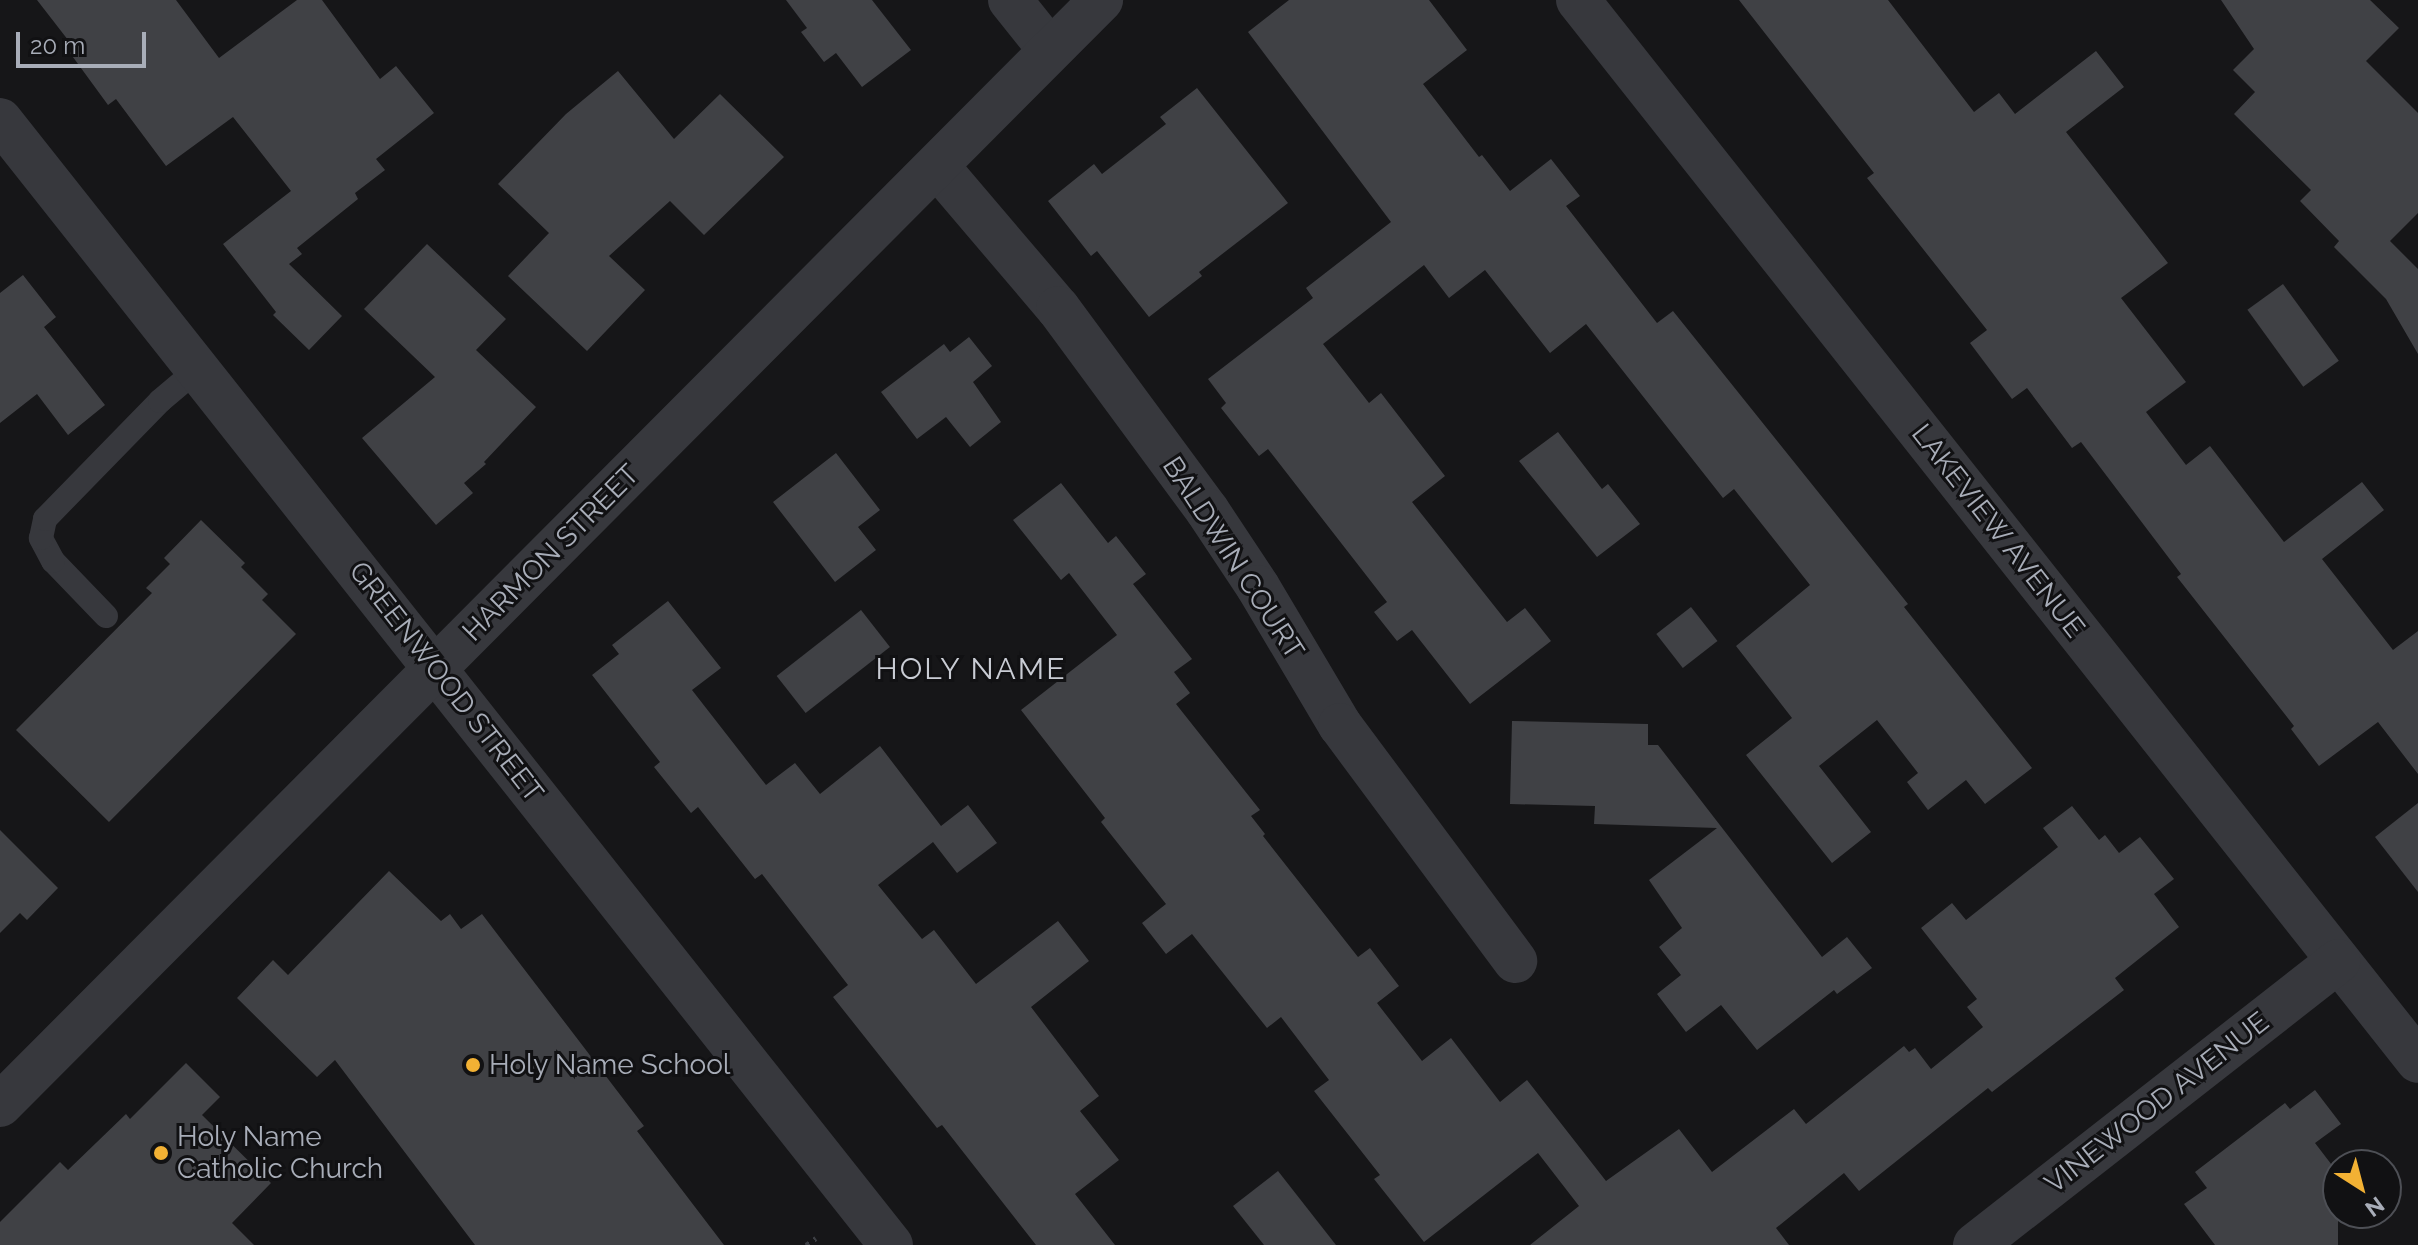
<!DOCTYPE html>
<style>
body{margin:0}
#map{position:relative;width:2418px;height:1245px;overflow:hidden;background:#161618;font-family:Raleway,sans-serif}
div>[style]{position:absolute}
.building>*{inset:0;background:#404145;transform-origin:0 0}
.path>*{height:5px;margin-top:-2.5px;transform-origin:0;background:repeating-linear-gradient(90deg,#3d3f44 0 4px,transparent 0 10px)}
.service>*{height:24px;margin:-12px;padding:0 12px;transform-origin:12px;border-radius:12px;background:#37383d}
.minor>*{height:44px;margin:-22px;padding:0 22px;transform-origin:22px;border-radius:22px;background:#37383d}
.dots>*{width:22px;height:22px;translate:-50% -50%;box-sizing:border-box;border:4px solid #111113;border-radius:50%}
span{translate:-50% -50%;white-space:nowrap;text-align:center;line-height:1.15;-webkit-text-stroke:6px #111113;paint-order:stroke}
.street-label{font-size:28px;color:#a8adb8}
.poi-label{font-size:28px;color:#a8adb8}
.left{translate:0 -50%;text-align:left}
.neighbourhood-label{font-size:30px;color:#c9ccd4;letter-spacing:2px}
.north{position:absolute;left:2322px;top:1149px;width:80px;height:80px;box-sizing:border-box;background:#111113;border:2px solid #4d4f55;border-radius:50%;rotate:144deg;font-size:22px;font-weight:700;line-height:32px;text-align:center;color:#a8adb8}
.north::after{content:'';display:block;margin:auto;width:28px;height:36px;background:#f2b134;clip-path:polygon(50% 0,100% 100%,50% 72%,0 100%)}
.scale{position:absolute;left:16px;top:32px;width:130px;height:36px;box-sizing:border-box;border:4px solid #a8adb8;border-top:0;padding-left:10px;font-size:24px;line-height:28px;white-space:nowrap;color:#a8adb8;-webkit-text-stroke:6px #111113;paint-order:stroke}
</style>
<div id="map">
<div class="building">
<i style="clip-path:polygon(37px 0,176px 0,219px 58px,297px 0,322px 0,380px 79px,396px 66px,434px 113px,376px 159px,385px 170px,355px 193px,358px 199px,297px 248px,302px 254px,289px 264px,342px 316px,309px 350px,273px 315px,276px 312px,223px 244px,291px 191px,233px 117px,166px 166px,116px 99px,108px 105px,70px 53px,75px 49px)"></i>
<i style="clip-path:polygon(786px 0,872px 0,911px 50px,862px 87px,836px 53px,824px 62px,801px 32px,807px 28px)"></i>
<i style="clip-path:polygon(1289px 0,1429px 0,1467px 50px,1423px 84px,1479px 157px,1482px 155px,1510px 191px,1551px 159px,1580px 196px,1566px 206px,1657px 323px,1673px 311px,1908px 604px,1904px 607px,2032px 768px,1985px 804px,1966px 780px,1928px 810px,1907px 782px,1918px 773px,1877px 720px,1819px 766px,1871px 832px,1832px 863px,1746px 755px,1792px 718px,1736px 646px,1810px 585px,1734px 489px,1723px 498px,1586px 324px,1550px 353px,1485px 270px,1449px 298px,1424px 265px,1323px 344px,1369px 403px,1381px 393px,1445px 476px,1412px 502px,1507px 622px,1525px 608px,1551px 641px,1470px 704px,1412px 630px,1397px 641px,1374px 612px,1387px 602px,1268px 449px,1259px 456px,1221px 408px,1226px 403px,1208px 379px,1313px 298px,1306px 288px,1391px 222px,1248px 32px)"></i>
<i style="clip-path:polygon(1739px 0,1888px 0,1974px 112px,1999px 93px,2015px 114px,2096px 51px,2124px 87px,2066px 132px,2168px 263px,2121px 298px,2186px 382px,2146px 412px,2186px 465px,2210px 446px,2284px 542px,2362px 482px,2384px 510px,2322px 559px,2393px 650px,2418px 631px,2418px 774px,2378px 722px,2319px 766px,2291px 729px,2294px 726px,2177px 577px,2181px 574px,2081px 442px,2072px 448px,2027px 388px,2012px 399px,1970px 343px,1987px 330px,1867px 178px,1874px 173px)"></i>
<i style="clip-path:polygon(2221px 0,2370px 0,2399px 28px,2366px 61px,2418px 113px,2418px 213px,2390px 241px,2418px 269px,2418px 354px,2386px 299px,2334px 247px,2339px 241px,2300px 201px,2311px 190px,2234px 114px,2255px 92px,2233px 70px,2254px 49px)"></i>
<i style="clip-path:polygon(618px 71px,674px 139px,720px 94px,784px 157px,704px 235px,670px 201px,609px 256px,645px 290px,587px 351px,508px 276px,549px 233px,498px 184px,566px 114px)"></i>
<i style="clip-path:polygon(1197px 88px,1288px 203px,1199px 272px,1202px 276px,1149px 317px,1097px 251px,1091px 256px,1048px 201px,1094px 164px,1102px 174px,1166px 124px,1160px 117px)"></i>
<i style="clip-path:polygon(427px 244px,506px 319px,476px 350px,536px 407px,484px 462px,486px 464px,464px 483px,473px 493px,436px 525px,362px 438px,435px 377px,364px 309px)"></i>
<i style="clip-path:polygon(23px 275px,56px 317px,44px 327px,105px 405px,68px 435px,37px 394px,0 423px,0 293px)"></i>
<i style="left:2283px;top:284px;width:95px;height:44px;rotate:54deg"></i>
<i style="clip-path:polygon(969px 337px,992px 366px,973px 382px,1001px 422px,970px 447px,946px 417px,917px 439px,881px 392px,944px 344px,950px 352px)"></i>
<i style="clip-path:polygon(1558px 432px,1602px 489px,1608px 484px,1640px 524px,1597px 557px,1519px 461px)"></i>
<i style="clip-path:polygon(836px 453px,880px 510px,858px 527px,876px 550px,835px 582px,773px 502px)"></i>
<i style="clip-path:polygon(1061px 483px,1108px 543px,1116px 536px,1146px 574px,1133px 584px,1192px 659px,1174px 672px,1190px 693px,1176px 704px,1260px 810px,1251px 816px,1265px 834px,1263px 836px,1358px 957px,1370px 948px,1399px 986px,1377px 1003px,1422px 1061px,1451px 1038px,1500px 1102px,1527px 1080px,1606px 1181px,1679px 1129px,1712px 1172px,1794px 1109px,1806px 1124px,1904px 1046px,1909px 1052px,1915px 1048px,1931px 1069px,1983px 1027px,1967px 1007px,1977px 999px,1921px 928px,1952px 903px,1966px 920px,2058px 847px,2043px 828px,2072px 806px,2099px 840px,2105px 835px,2119px 853px,2140px 837px,2174px 879px,2154px 894px,2179px 927px,2115px 978px,2124px 990px,1992px 1092px,1988px 1088px,1859px 1191px,1844px 1173px,1776px 1228px,1789px 1245px,1530px 1245px,1579px 1206px,1538px 1153px,1424px 1242px,1374px 1179px,1380px 1175px,1314px 1091px,1329px 1080px,1281px 1017px,1267px 1028px,1192px 934px,1166px 954px,1142px 923px,1166px 904px,1101px 822px,1105px 818px,1021px 710px,1117px 635px,1069px 573px,1061px 580px,1013px 520px)"></i>
<i style="clip-path:polygon(201px 520px,245px 563px,241px 567px,268px 594px,262px 600px,296px 634px,109px 822px,16px 730px,152px 593px,146px 588px,170px 564px,164px 558px)"></i>
<i style="clip-path:polygon(668px 601px,721px 668px,692px 690px,766px 785px,795px 763px,820px 794px,880px 746px,941px 826px,968px 805px,997px 843px,957px 873px,933px 842px,878px 885px,922px 939px,934px 930px,976px 984px,1058px 921px,1089px 961px,1031px 1007px,1099px 1096px,1080px 1111px,1119px 1160px,1075px 1194px,1115px 1245px,1036px 1245px,942px 1125px,937px 1128px,833px 997px,848px 985px,762px 874px,755px 879px,698px 807px,691px 813px,654px 767px,660px 762px,592px 675px,619px 654px,612px 645px)"></i>
<i style="left:1691px;top:607px;width:43px;height:44px;rotate:52deg"></i>
<i style="left:861px;top:610px;width:47px;height:107px;rotate:52deg"></i>
<i style="clip-path:polygon(1512px 721px,1648px 724px,1648px 745px,1658px 745px,1822px 957px,1847px 937px,1872px 968px,1837px 994px,1834px 990px,1757px 1050px,1721px 1005px,1686px 1032px,1657px 994px,1681px 975px,1659px 947px,1682px 928px,1649px 880px,1717px 828px,1594px 824px,1595px 806px,1510px 804px)"></i>
<i style="clip-path:polygon(2418px 803px,2418px 892px,2375px 837px)"></i>
<i style="clip-path:polygon(0 830px,58px 888px,27px 920px,20px 913px,0 933px)"></i>
<i style="clip-path:polygon(389px 871px,441px 921px,450px 914px,461px 929px,482px 914px,644px 1126px,637px 1131px,724px 1245px,475px 1245px,335px 1060px,317px 1077px,237px 998px,273px 960px,288px 975px)"></i>
<i style="clip-path:polygon(186px 1063px,220px 1097px,202px 1115px,271px 1183px,232px 1223px,254px 1245px,0 1245px,0 1222px,60px 1162px,68px 1170px,126px 1114px,130px 1119px)"></i>
<i style="clip-path:polygon(2315px 1090px,2341px 1124px,2315px 1143px,2338px 1173px,2338px 1245px,2215px 1245px,2184px 1204px,2207px 1188px,2195px 1172px,2285px 1103px,2290px 1109px)"></i>
<i style="clip-path:polygon(1278px 1171px,1336px 1245px,1264px 1245px,1233px 1206px)"></i>
</div>
<div class="path">
<i style="left:806px;top:1245px;width:12px;rotate:-35deg"></i>
</div>
<div class="service">
<i style="left:106px;top:616px;width:76px;rotate:-133.9deg"></i>
<i style="left:53px;top:561px;width:26px;rotate:-118deg"></i>
<i style="left:41px;top:538px;width:19px;rotate:-78deg"></i>
<i style="left:45px;top:519px;width:165px;rotate:-45.7deg"></i>
<i style="left:160px;top:401px;width:50px;rotate:-40.1deg"></i>
</div>
<div class="minor">
<i style="left:1010px;top:0;width:64px;rotate:51.3deg"></i>
<i style="left:1578px;top:0;width:1353px;rotate:51.63deg"></i>
<i style="left:0;top:120px;width:1435px;rotate:51.62deg"></i>
<i style="left:937px;top:166px;width:187px;rotate:49.6deg"></i>
<i style="left:1058px;top:308px;width:251px;rotate:53.6deg"></i>
<i style="left:1207px;top:510px;width:92px;rotate:56.5deg"></i>
<i style="left:1258px;top:587px;width:161px;rotate:59.3deg"></i>
<i style="left:1340px;top:725px;width:294px;rotate:53.4deg"></i>
<i style="left:0;top:1105px;width:1560px;rotate:-45.1deg"></i>
<i style="left:1975px;top:1245px;width:461px;rotate:-38deg"></i>
</div>
<div class="dots">
<i style="left:473px;top:1065px;background:#f2b134"></i>
<i style="left:161px;top:1153px;background:#f2b134"></i>
</div>
<div class="street-label">
<span style="left:1998px;top:531px;rotate:52deg">LAKEVIEW AVENUE</span>
<span style="left:551px;top:553px;rotate:-45deg">HARMON STREET</span>
<span style="left:1233px;top:558px;rotate:57deg">BALDWIN COURT</span>
<span style="left:446px;top:682px;rotate:52deg">GREENWOOD STREET</span>
<span style="left:2157px;top:1103px;rotate:-38deg">VINEWOOD AVENUE</span>
</div>
<div class="poi-label">
<span class="left" style="left:489px;top:1065px">Holy Name School</span>
<span class="left" style="left:177px;top:1153px">Holy Name<br>Catholic Church</span>
</div>
<div class="neighbourhood-label">
<span style="left:971px;top:669px">HOLY NAME</span>
</div>
<div class="north">N</div>
<div class="scale">20 m</div>
</div>
